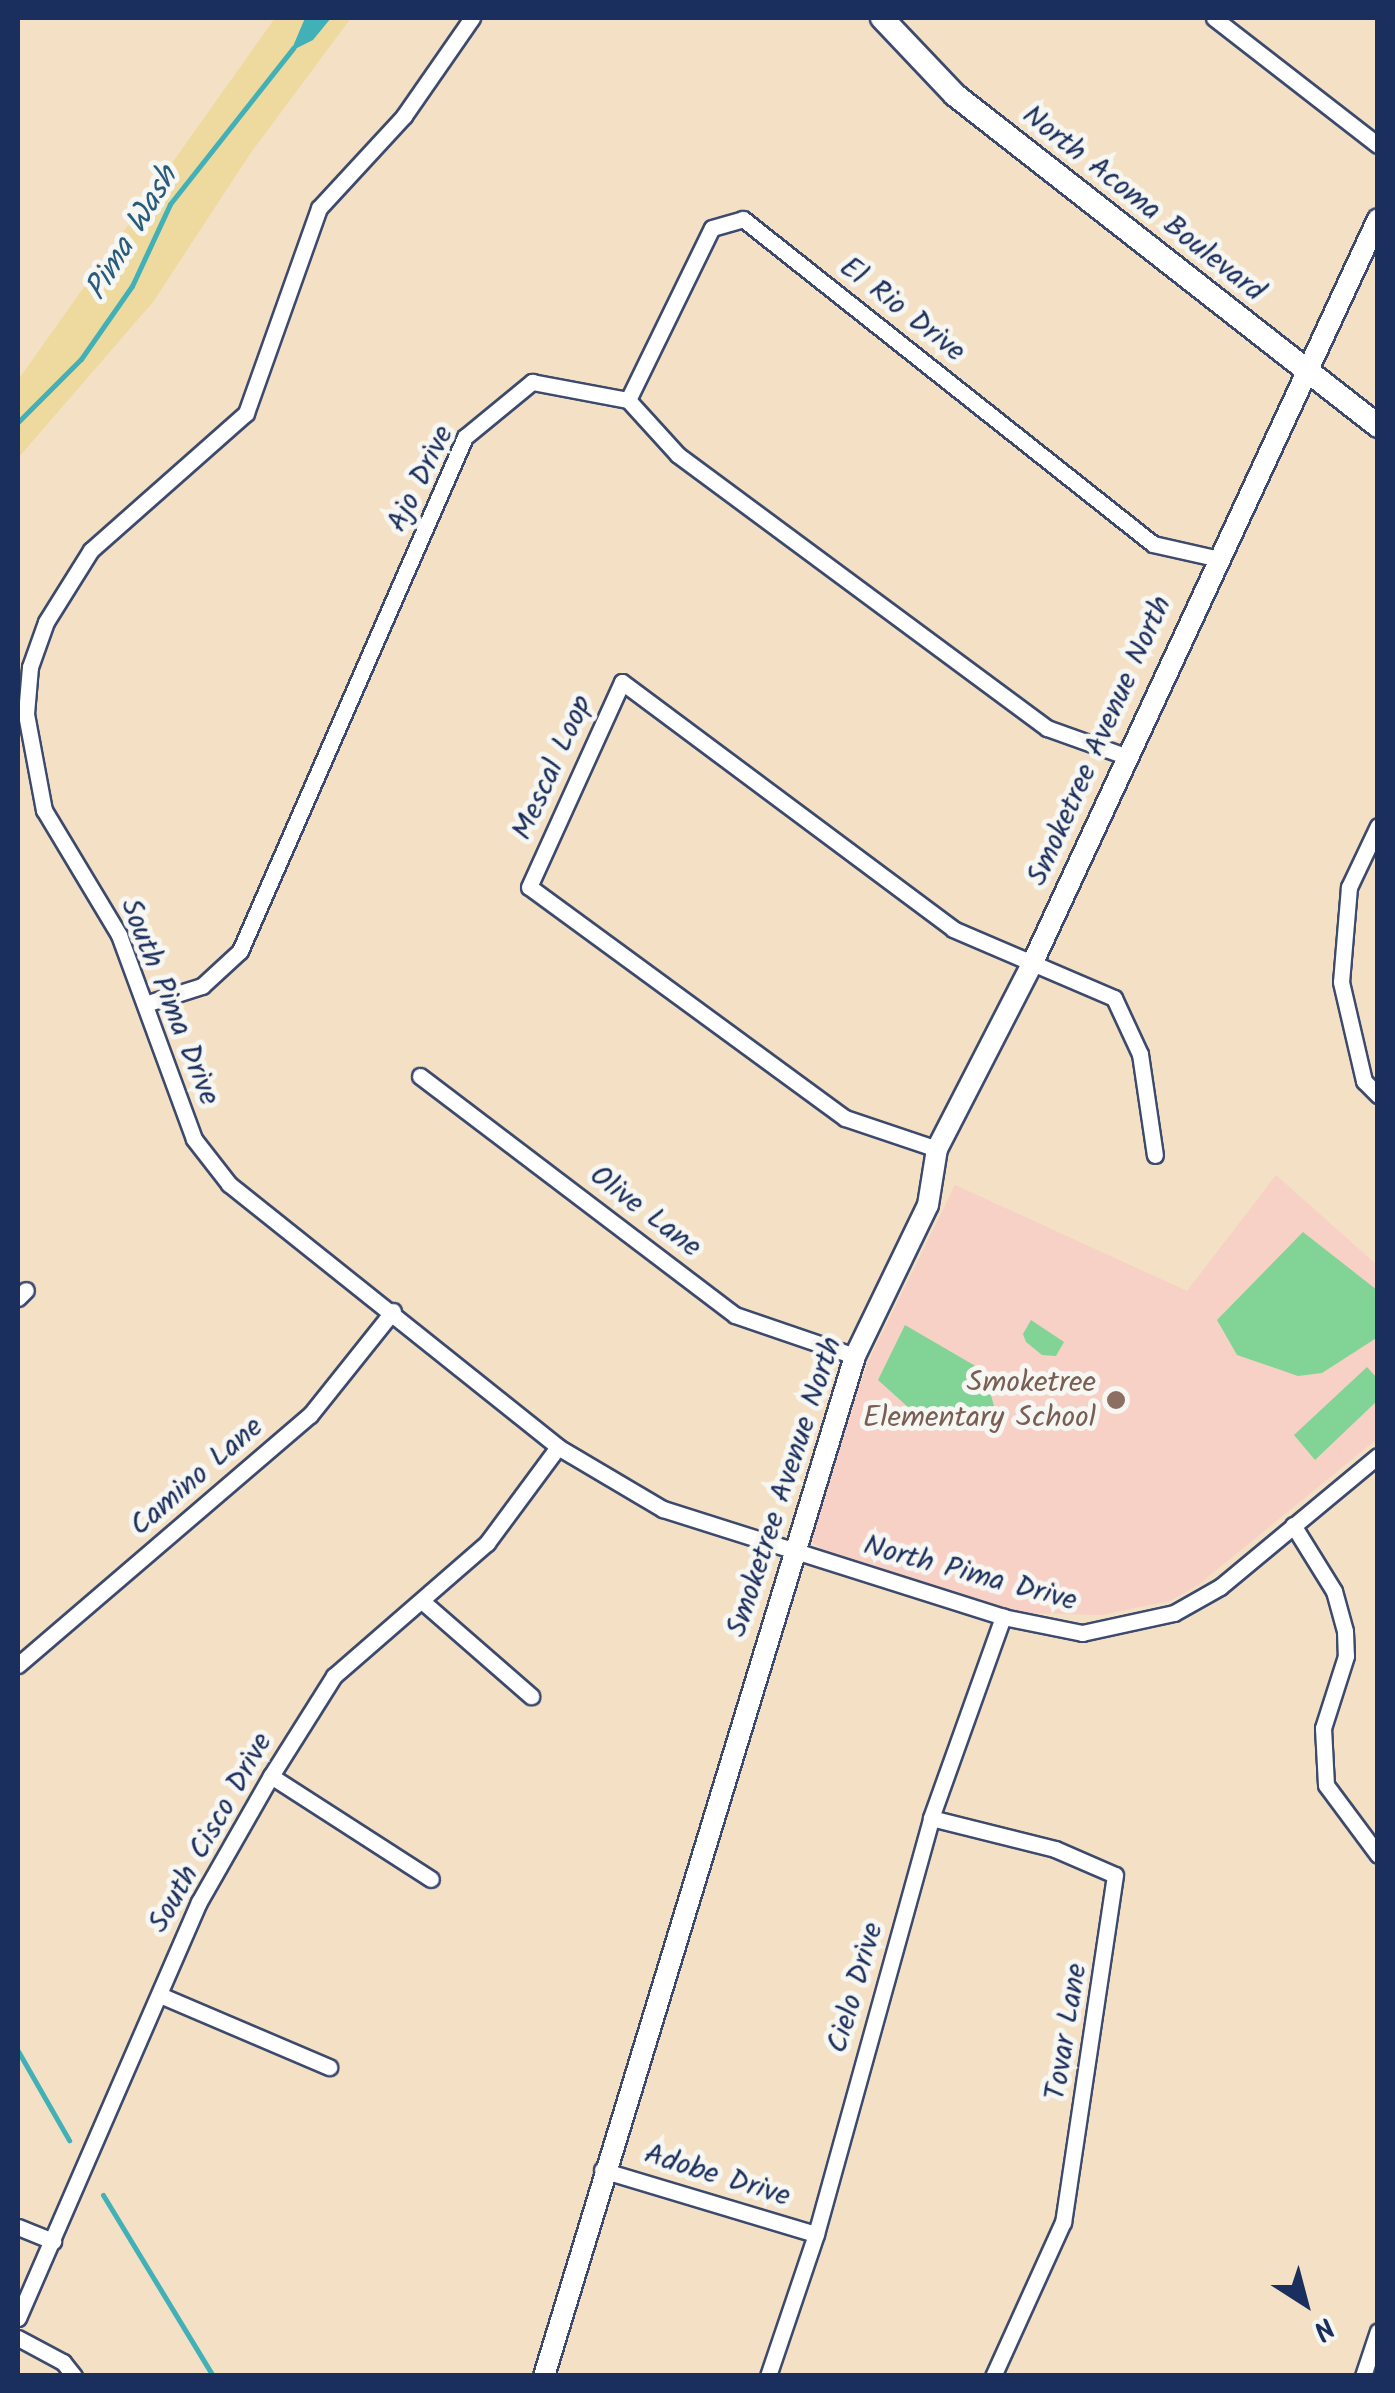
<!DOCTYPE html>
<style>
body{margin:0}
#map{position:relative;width:1395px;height:2393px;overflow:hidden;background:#f4e0c5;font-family:Kalam,sans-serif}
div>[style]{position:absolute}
.built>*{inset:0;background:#f7d1c6}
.green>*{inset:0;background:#81d496}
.sand>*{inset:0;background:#eeda9e}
.water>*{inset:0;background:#41b1b7}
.stream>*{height:5px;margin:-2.5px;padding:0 2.5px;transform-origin:2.5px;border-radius:2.5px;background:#41b1b7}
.roads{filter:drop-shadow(2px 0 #3c4a6d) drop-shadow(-2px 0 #3c4a6d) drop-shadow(0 2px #3c4a6d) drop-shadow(0 -2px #3c4a6d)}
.minor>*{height:15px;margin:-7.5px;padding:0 7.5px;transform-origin:7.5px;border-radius:7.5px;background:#fff}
.tertiary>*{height:20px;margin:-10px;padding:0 10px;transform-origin:10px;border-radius:10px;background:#fff}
.secondary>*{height:22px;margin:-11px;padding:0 11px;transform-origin:11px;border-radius:11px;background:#fff}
.dots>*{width:28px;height:28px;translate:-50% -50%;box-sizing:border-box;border:5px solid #f6f6f2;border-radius:50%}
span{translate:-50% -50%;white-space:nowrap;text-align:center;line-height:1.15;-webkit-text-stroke:10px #f6f6f2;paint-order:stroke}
.street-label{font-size:30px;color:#1b2f5e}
.education-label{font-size:30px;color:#785e54}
.right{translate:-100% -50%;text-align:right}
.water-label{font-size:32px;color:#285c7d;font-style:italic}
.frame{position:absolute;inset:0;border:20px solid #1b2f5e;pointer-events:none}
.north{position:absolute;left:1255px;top:2253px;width:100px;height:100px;-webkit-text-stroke:8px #f6f6f2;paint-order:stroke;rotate:144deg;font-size:28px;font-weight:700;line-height:40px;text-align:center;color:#1b2f5e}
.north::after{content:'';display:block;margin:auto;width:35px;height:45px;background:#1b2f5e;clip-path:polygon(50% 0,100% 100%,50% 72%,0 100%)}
</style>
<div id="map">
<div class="built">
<i style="clip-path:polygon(1276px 1175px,1377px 1265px,1377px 1439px,1198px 1585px,1170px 1601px,1101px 1615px,1024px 1613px,826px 1553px,813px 1543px,808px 1528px,868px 1362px,955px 1185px,1187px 1291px)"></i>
</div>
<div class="green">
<i style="clip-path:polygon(1303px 1232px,1377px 1290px,1378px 1337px,1322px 1373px,1298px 1376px,1237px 1355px,1217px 1320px)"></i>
<i style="clip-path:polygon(1031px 1320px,1064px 1342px,1056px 1356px,1042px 1355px,1026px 1342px,1023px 1334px)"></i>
<i style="clip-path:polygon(905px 1325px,984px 1371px,994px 1406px,929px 1426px,878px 1380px)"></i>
<i style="clip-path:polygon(1367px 1367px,1377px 1378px,1377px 1401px,1315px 1460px,1294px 1435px)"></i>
</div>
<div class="sand">
<i style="clip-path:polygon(275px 18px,351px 18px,250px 154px,153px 302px,18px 458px,18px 380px)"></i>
</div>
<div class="water">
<i style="clip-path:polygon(305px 18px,331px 18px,313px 40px,291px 51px)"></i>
</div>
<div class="stream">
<i style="left:18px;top:422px;width:89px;rotate:-45deg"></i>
<i style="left:81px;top:359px;width:89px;rotate:-55.1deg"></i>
<i style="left:132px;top:286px;width:90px;rotate:-65.1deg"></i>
<i style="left:170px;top:204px;width:199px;rotate:-51.7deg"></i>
<i style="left:18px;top:2051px;width:103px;rotate:60.2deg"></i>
<i style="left:103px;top:2195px;width:212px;rotate:58.7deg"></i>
</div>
<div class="roads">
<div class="minor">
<i style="left:472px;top:18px;width:119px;rotate:124.8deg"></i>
<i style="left:404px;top:116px;width:125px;rotate:132.7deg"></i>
<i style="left:319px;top:208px;width:218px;rotate:109.6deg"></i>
<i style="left:246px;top:413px;width:207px;rotate:138.5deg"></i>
<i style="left:91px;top:550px;width:85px;rotate:122deg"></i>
<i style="left:46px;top:622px;width:48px;rotate:109.6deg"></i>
<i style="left:30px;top:667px;width:47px;rotate:94.9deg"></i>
<i style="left:26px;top:714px;width:98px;rotate:79.4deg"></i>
<i style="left:44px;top:810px;width:146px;rotate:59deg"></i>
<i style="left:119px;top:935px;width:217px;rotate:69.8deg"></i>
<i style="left:194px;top:1139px;width:57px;rotate:52.1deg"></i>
<i style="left:229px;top:1184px;width:421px;rotate:38.6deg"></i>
<i style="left:558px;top:1447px;width:122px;rotate:30.6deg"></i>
<i style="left:663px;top:1509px;width:357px;rotate:17.6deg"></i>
<i style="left:1003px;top:1617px;width:81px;rotate:11.4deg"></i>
<i style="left:1082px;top:1633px;width:94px;rotate:-12.3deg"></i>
<i style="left:1174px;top:1613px;width:53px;rotate:-29.5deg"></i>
<i style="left:1220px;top:1587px;width:205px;rotate:-39.7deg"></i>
<i style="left:1214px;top:18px;width:207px;rotate:37.8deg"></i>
<i style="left:628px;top:400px;width:191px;rotate:-64deg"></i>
<i style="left:712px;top:228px;width:32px;rotate:-16deg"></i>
<i style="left:743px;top:219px;width:523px;rotate:38.4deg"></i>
<i style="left:1153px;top:544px;width:64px;rotate:12.7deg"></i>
<i style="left:1378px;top:826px;width:68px;rotate:115.4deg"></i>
<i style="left:1349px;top:887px;width:95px;rotate:94.8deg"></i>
<i style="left:1341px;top:982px;width:102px;rotate:76.9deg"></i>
<i style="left:1364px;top:1081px;width:20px;rotate:45deg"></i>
<i style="left:145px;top:1004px;width:60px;rotate:-17.5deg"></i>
<i style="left:202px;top:986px;width:52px;rotate:-42.6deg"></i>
<i style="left:240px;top:951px;width:561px;rotate:-66.36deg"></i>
<i style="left:465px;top:437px;width:87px;rotate:-39.4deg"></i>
<i style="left:532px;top:382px;width:98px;rotate:10.6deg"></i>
<i style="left:628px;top:400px;width:74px;rotate:47.7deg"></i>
<i style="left:678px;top:455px;width:459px;rotate:36.5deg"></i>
<i style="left:1047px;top:728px;width:83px;rotate:19.7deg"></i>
<i style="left:420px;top:1076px;width:395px;rotate:37.2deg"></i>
<i style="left:735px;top:1315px;width:127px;rotate:18.9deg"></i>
<i style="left:937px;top:1149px;width:97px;rotate:-161.4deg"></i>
<i style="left:845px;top:1118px;width:391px;rotate:-143.8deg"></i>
<i style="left:529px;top:887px;width:225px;rotate:-65.6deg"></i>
<i style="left:622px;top:682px;width:413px;rotate:36.7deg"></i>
<i style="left:953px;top:929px;width:175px;rotate:23.2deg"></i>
<i style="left:1114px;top:998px;width:62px;rotate:65.1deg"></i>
<i style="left:1140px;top:1054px;width:102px;rotate:81.6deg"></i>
<i style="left:18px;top:1298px;width:11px;rotate:-45deg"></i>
<i style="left:1293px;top:1525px;width:78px;rotate:58.2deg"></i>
<i style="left:1334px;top:1591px;width:41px;rotate:74.6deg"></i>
<i style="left:1345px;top:1631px;width:25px;rotate:88deg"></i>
<i style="left:1346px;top:1656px;width:76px;rotate:107.7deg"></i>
<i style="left:1323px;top:1728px;width:57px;rotate:87deg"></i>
<i style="left:1326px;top:1785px;width:87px;rotate:53.4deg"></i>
<i style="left:422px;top:1601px;width:145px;rotate:41.1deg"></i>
<i style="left:18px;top:1665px;width:384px;rotate:-40.6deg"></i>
<i style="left:310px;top:1415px;width:133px;rotate:-51.4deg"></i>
<i style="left:271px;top:1776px;width:190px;rotate:32.8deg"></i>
<i style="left:931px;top:1818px;width:128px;rotate:14deg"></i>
<i style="left:1055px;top:1849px;width:65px;rotate:23.4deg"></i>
<i style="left:1115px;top:1875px;width:351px;rotate:98.5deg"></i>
<i style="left:1063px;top:2222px;width:169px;rotate:114.4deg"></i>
<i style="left:160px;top:1995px;width:184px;rotate:23.1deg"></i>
<i style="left:602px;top:2170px;width:223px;rotate:16.7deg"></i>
<i style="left:18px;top:2227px;width:38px;rotate:22deg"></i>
<i style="left:18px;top:2318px;width:454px;rotate:-66.5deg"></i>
<i style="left:199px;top:1902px;width:145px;rotate:-60.3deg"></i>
<i style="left:271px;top:1776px;width:118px;rotate:-57.8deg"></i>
<i style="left:334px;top:1676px;width:203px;rotate:-41deg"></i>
<i style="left:487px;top:1543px;width:119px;rotate:-53.5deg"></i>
<i style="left:18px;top:2338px;width:51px;rotate:28.1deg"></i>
<i style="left:63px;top:2362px;width:18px;rotate:52deg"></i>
<i style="left:768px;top:2376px;width:150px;rotate:-71.3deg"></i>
<i style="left:816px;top:2234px;width:432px;rotate:-74.5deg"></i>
<i style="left:931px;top:1818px;width:214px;rotate:-70.3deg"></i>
<i style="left:1363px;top:2376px;width:47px;rotate:-71.6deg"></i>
</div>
<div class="tertiary">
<i style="left:544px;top:2376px;width:1066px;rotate:-73.04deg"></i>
<i style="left:855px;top:1356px;width:168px;rotate:-64.2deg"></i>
<i style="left:928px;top:1205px;width:57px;rotate:-80.9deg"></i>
<i style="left:937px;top:1149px;width:210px;rotate:-62.8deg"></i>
<i style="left:1033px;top:962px;width:819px;rotate:-65.09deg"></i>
</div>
<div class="secondary">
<i style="left:882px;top:18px;width:106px;rotate:46.5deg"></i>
<i style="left:955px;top:95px;width:537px;rotate:38.04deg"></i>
</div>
</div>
<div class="dots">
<i style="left:1116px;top:1400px;background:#8d6e63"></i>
</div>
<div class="street-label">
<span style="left:1143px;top:204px;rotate:38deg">North Acoma Boulevard</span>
<span style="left:902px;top:310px;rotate:38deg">El Rio Drive</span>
<span style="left:421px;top:479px;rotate:-64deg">Ajo Drive</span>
<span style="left:1100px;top:741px;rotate:-66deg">Smoketree Avenue North</span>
<span style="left:553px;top:768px;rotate:-66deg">Mescal Loop</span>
<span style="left:169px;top:1002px;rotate:68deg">South Pima Drive</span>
<span style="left:645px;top:1212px;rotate:37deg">Olive Lane</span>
<span style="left:197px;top:1477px;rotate:-41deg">Camino Lane</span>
<span style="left:785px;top:1487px;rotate:-72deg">Smoketree Avenue North</span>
<span style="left:970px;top:1574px;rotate:15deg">North Pima Drive</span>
<span style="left:211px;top:1833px;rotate:-61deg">South Cisco Drive</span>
<span style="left:856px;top:1988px;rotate:-74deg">Cielo Drive</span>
<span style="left:1067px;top:2032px;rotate:-81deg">Tovar Lane</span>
<span style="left:717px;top:2176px;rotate:17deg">Adobe Drive</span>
</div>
<div class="education-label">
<span class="right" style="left:1096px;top:1400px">Smoketree<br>Elementary School</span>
</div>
<div class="water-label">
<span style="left:133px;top:234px;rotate:-59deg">Pima Wash</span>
</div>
<div class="frame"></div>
<div class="north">N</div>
</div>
